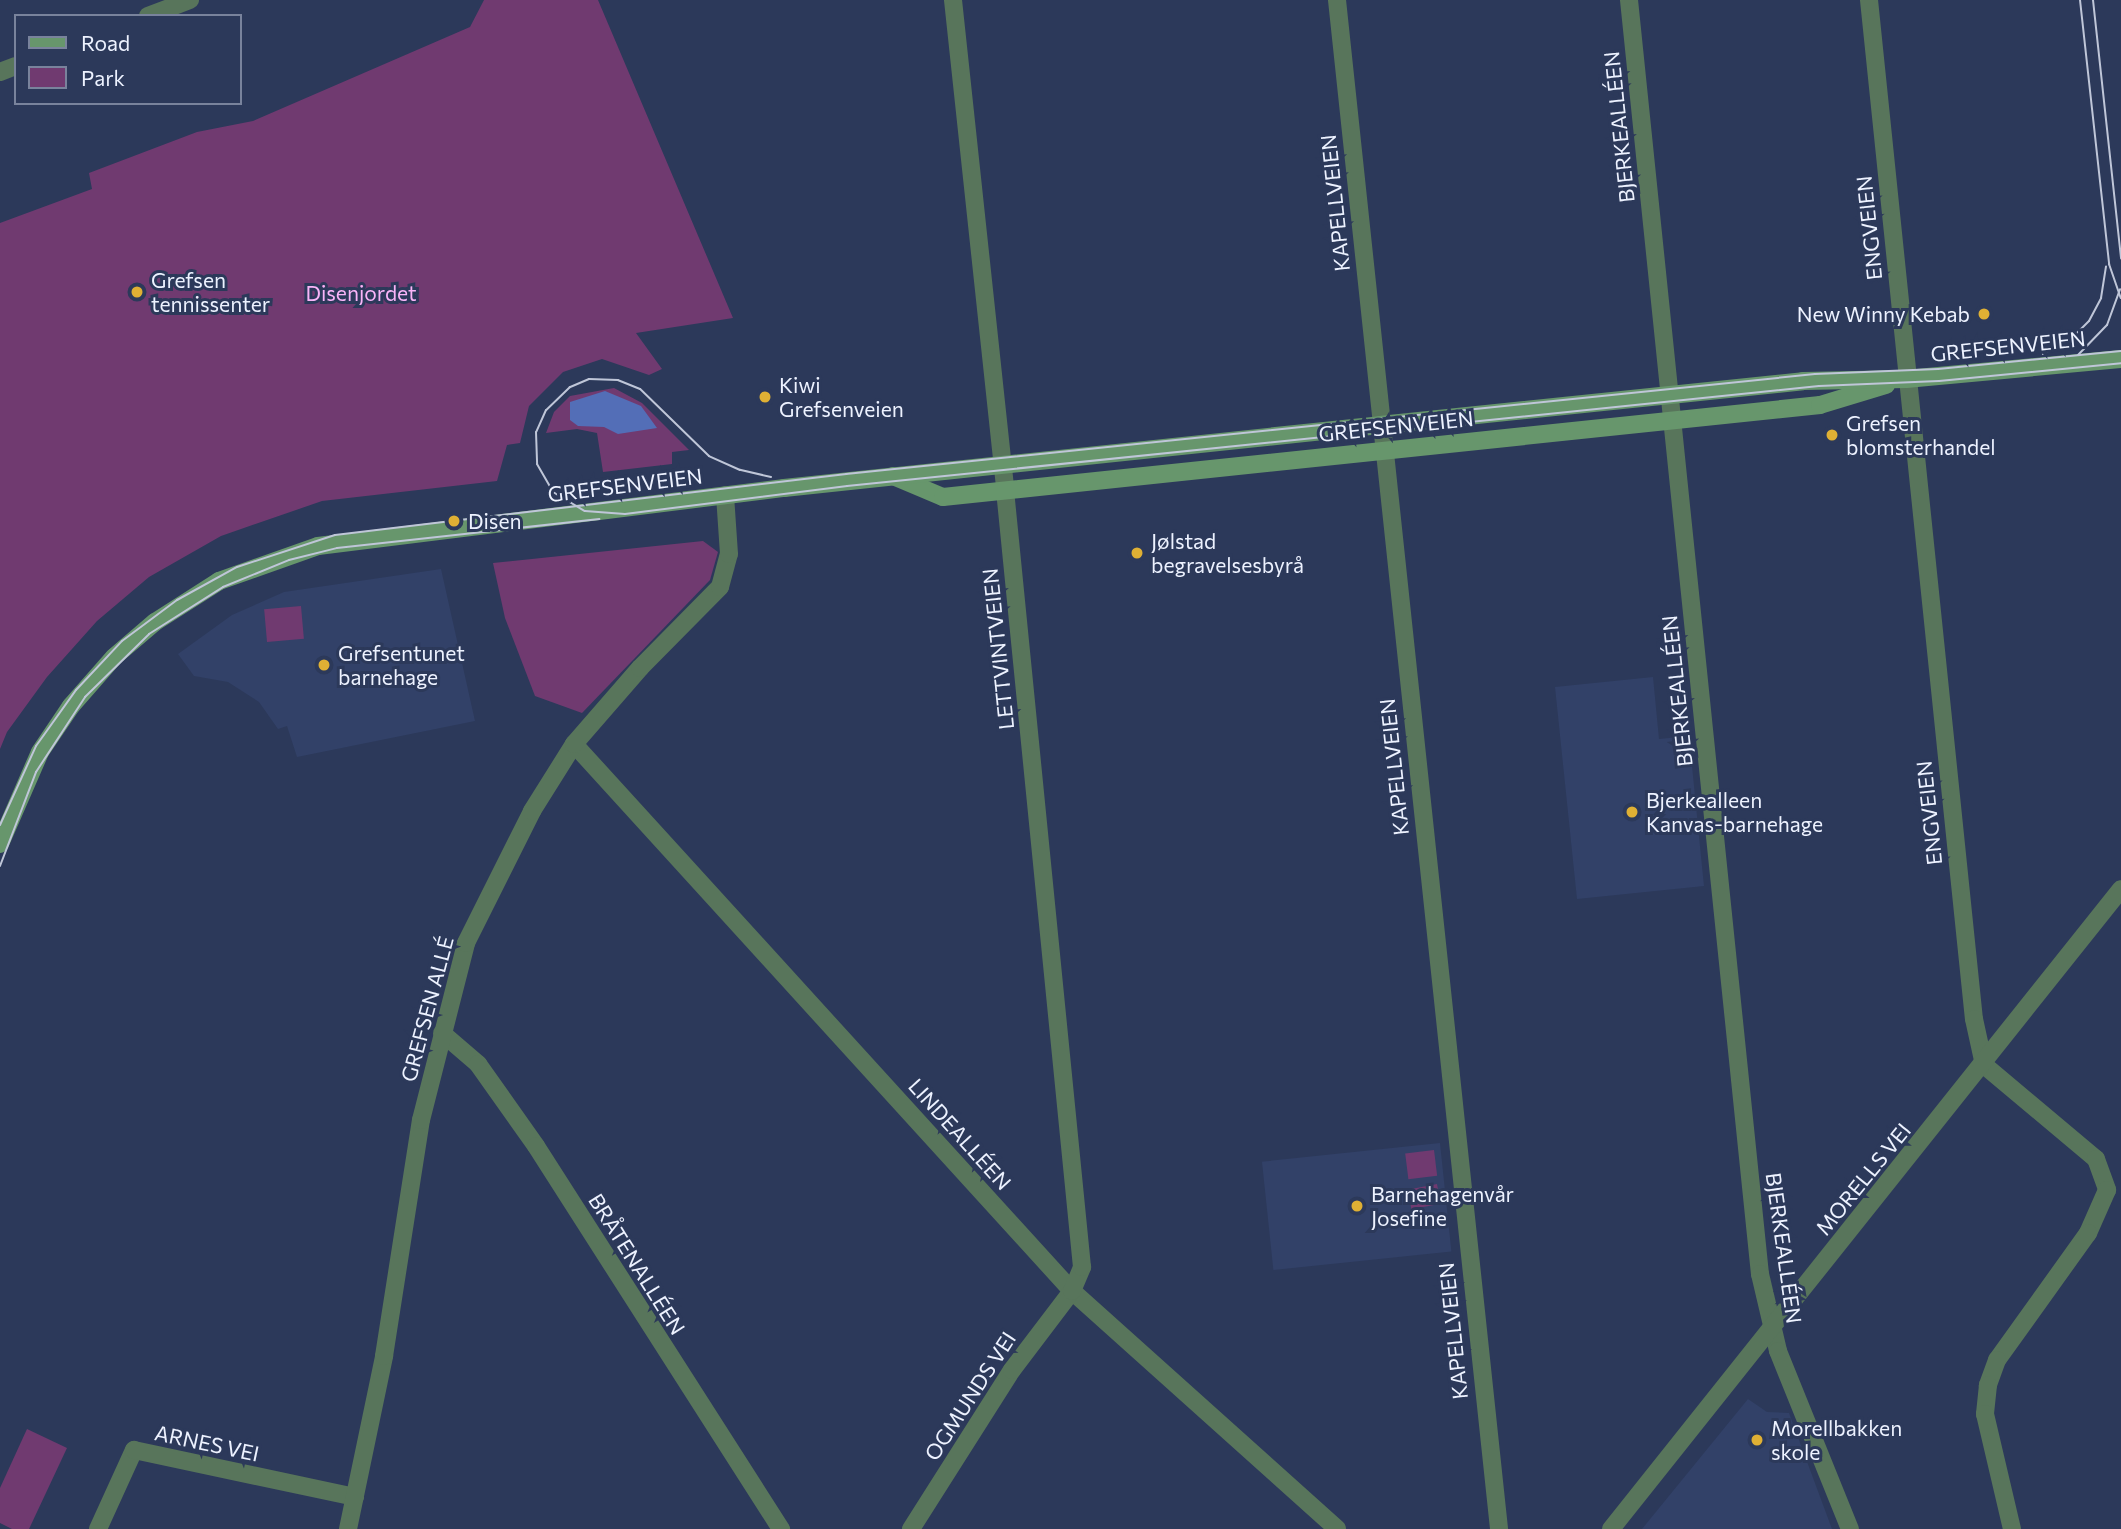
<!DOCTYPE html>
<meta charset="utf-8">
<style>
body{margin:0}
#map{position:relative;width:2121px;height:1529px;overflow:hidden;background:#2c395a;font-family:Commissioner,sans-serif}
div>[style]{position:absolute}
.built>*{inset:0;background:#324168;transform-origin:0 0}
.green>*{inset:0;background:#703a70;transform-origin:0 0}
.water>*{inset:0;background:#536eb7}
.minor>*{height:18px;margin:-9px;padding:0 9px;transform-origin:9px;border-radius:9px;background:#58755b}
.tertiary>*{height:18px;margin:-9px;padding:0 9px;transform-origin:9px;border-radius:9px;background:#58755b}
.secondary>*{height:18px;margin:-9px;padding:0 9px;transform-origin:9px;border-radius:9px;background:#67966c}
.tram>*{height:2px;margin:-1px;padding:0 1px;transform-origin:1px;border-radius:1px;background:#bfc6d8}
.dots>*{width:19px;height:19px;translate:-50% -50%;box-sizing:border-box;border:4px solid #2c395a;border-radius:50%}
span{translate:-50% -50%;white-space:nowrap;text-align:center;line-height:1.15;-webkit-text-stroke:6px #2c395a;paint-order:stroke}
.street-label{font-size:21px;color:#edf2ff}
.poi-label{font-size:21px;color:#edf2ff}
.left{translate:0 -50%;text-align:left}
.right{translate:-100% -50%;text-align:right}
.park-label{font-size:21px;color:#f9b4f8}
.legend{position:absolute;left:14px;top:14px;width:228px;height:91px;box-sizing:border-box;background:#2c395a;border:2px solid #79839c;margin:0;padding:9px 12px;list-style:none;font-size:21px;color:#edf2ff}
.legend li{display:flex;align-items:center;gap:14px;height:35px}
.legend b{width:35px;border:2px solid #79839c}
</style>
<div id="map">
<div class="built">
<i style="clip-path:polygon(441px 569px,475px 721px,297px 757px,287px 726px,278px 729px,259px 702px,228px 682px,194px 676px,178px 654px,232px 615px,284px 592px)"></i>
<i style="clip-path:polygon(1653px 677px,1659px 739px,1689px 736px,1704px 886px,1577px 899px,1555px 687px)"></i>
<i style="left:1440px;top:1143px;width:109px;height:179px;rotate:84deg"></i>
<i style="clip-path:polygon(1748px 1399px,1767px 1412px,1789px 1413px,1832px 1529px,1642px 1529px)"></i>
</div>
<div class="green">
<i style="clip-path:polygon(484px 0,598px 0,733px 318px,636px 333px,662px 369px,649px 375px,602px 359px,563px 372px,529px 406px,520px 443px,507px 445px,497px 481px,322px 501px,221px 536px,149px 577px,97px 621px,47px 677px,7px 732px,0 749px,0 223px,92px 189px,89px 173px,197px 132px,253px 121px,470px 27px)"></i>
<i style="clip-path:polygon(614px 388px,642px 403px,689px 450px,672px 452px,672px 464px,603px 472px,597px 433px,577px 429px,546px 433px,554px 412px,570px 396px)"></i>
<i style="clip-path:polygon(703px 541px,718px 552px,710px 580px,582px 713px,535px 696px,505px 618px,493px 563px)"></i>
<i style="left:301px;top:606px;width:33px;height:37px;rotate:85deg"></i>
<i style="left:1434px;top:1150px;width:26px;height:29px;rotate:83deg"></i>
<i style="left:1437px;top:1184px;width:20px;height:30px;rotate:79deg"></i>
<i style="clip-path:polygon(27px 1429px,67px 1448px,29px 1529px,12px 1529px,0 1523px,0 1488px)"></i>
</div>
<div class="water">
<i style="clip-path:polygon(605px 391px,641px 406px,657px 428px,618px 434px,604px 427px,578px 426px,570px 420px,570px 402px)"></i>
</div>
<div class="minor">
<i style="left:1337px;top:0;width:1538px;rotate:83.95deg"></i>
<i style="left:1629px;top:0;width:1281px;rotate:84.13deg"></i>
<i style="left:1760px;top:1274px;width:79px;rotate:76.8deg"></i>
<i style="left:1778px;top:1351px;width:192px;rotate:68deg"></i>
<i style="left:1869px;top:0;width:1024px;rotate:84.12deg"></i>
<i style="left:1974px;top:1019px;width:47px;rotate:77.7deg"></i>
<i style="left:1984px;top:1065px;width:146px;rotate:40deg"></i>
<i style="left:2096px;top:1159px;width:33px;rotate:70deg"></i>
<i style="left:2107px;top:1190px;width:47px;rotate:113.8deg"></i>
<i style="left:2088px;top:1233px;width:156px;rotate:125.6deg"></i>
<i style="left:1997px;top:1360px;width:27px;rotate:110deg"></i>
<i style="left:1988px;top:1385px;width:29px;rotate:96deg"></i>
<i style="left:1985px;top:1414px;width:118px;rotate:76.8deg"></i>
<i style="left:574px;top:744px;width:740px;rotate:47.68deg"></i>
<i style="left:1072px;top:1291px;width:356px;rotate:41.9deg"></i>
<i style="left:442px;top:1033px;width:48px;rotate:40.7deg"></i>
<i style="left:478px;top:1064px;width:100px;rotate:54.7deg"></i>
<i style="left:536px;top:1146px;width:455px;rotate:57.4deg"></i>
<i style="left:98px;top:1529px;width:87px;rotate:-65.5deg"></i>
<i style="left:134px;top:1450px;width:226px;rotate:12deg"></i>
<i style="left:348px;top:1529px;width:177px;rotate:-78.2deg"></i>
<i style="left:384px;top:1356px;width:239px;rotate:-81.1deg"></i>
<i style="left:421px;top:1120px;width:183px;rotate:-75.7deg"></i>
<i style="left:466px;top:943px;width:148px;rotate:-63.4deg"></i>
<i style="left:532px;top:811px;width:79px;rotate:-57.9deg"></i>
<i style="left:574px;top:744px;width:101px;rotate:-49deg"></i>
<i style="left:640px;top:668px;width:114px;rotate:-45.4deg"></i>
<i style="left:720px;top:587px;width:34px;rotate:-75deg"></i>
<i style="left:729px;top:554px;width:59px;rotate:-93.9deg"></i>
<i style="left:911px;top:1529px;width:188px;rotate:-57.6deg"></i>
<i style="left:1012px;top:1370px;width:99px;rotate:-52.8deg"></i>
<i style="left:1072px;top:1291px;width:26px;rotate:-67deg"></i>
<i style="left:1082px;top:1267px;width:781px;rotate:-95.66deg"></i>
<i style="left:1611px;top:1529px;width:818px;rotate:-51.45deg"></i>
</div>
<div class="tertiary">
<i style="left:953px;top:0;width:493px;rotate:83.9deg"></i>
<i style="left:148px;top:16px;width:45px;rotate:-20.9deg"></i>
<i style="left:0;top:72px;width:17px;rotate:-21deg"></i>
</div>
<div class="secondary">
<i style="left:893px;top:476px;width:54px;rotate:22.8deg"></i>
<i style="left:943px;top:497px;width:882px;rotate:-5.99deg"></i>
<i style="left:1820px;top:405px;width:69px;rotate:-16.9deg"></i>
<i style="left:0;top:844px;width:100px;rotate:-66.5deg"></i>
<i style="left:40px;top:752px;width:55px;rotate:-56deg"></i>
<i style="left:71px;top:706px;width:65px;rotate:-48.7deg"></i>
<i style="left:114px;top:657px;width:54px;rotate:-40.5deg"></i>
<i style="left:155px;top:622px;width:76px;rotate:-32.6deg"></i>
<i style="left:219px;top:581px;width:105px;rotate:-19.5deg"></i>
<i style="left:318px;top:546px;width:470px;rotate:-7.1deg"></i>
<i style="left:784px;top:488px;width:599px;rotate:-6.03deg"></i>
<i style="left:1380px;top:425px;width:425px;rotate:-5.9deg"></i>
<i style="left:1803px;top:381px;width:103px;rotate:-1.1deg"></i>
<i style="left:1906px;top:379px;width:216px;rotate:-5.3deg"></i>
</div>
<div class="tram">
<i style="left:2080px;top:0;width:266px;rotate:83.7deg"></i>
<i style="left:2109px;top:264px;width:36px;rotate:71deg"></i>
<i style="left:2093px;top:0;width:260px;rotate:83.8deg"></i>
<i style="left:2043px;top:354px;width:33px;rotate:-29deg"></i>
<i style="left:2072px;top:338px;width:24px;rotate:-45deg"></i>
<i style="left:2089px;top:321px;width:26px;rotate:-62deg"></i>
<i style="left:2101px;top:298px;width:32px;rotate:-81deg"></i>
<i style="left:2078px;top:355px;width:42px;rotate:-46deg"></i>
<i style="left:2107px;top:325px;width:38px;rotate:-70deg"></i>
<i style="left:771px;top:477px;width:32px;rotate:-167deg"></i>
<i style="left:740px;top:470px;width:34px;rotate:-156deg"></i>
<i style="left:709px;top:456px;width:96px;rotate:-135.8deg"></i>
<i style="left:640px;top:389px;width:24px;rotate:-158deg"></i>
<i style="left:618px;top:380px;width:29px;rotate:-178deg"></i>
<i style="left:589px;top:379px;width:21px;rotate:157deg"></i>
<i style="left:570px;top:387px;width:33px;rotate:136deg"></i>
<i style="left:546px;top:410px;width:24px;rotate:114deg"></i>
<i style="left:536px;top:432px;width:32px;rotate:88deg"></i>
<i style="left:537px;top:464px;width:32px;rotate:60deg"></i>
<i style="left:553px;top:492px;width:37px;rotate:31deg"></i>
<i style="left:585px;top:511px;width:40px;rotate:4.3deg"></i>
<i style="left:625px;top:514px;width:224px;rotate:-7.2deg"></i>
<i style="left:847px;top:486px;width:977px;rotate:-5.87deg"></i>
<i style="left:1819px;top:386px;width:120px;rotate:-2.4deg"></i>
<i style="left:1939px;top:381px;width:183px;rotate:-5.6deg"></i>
<i style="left:0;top:825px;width:87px;rotate:-65.5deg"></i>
<i style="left:36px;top:746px;width:69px;rotate:-54.5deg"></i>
<i style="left:76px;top:690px;width:67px;rotate:-46.8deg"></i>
<i style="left:122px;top:641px;width:69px;rotate:-36.7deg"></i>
<i style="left:177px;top:600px;width:68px;rotate:-28.8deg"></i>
<i style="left:237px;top:567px;width:103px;rotate:-18.1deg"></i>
<i style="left:335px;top:535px;width:515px;rotate:-6.81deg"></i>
<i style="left:846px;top:474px;width:974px;rotate:-5.89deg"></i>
<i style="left:1815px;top:374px;width:123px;rotate:-2.3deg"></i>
<i style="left:1938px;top:369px;width:184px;rotate:-5.6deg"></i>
<i style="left:0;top:866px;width:101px;rotate:-69deg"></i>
<i style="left:36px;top:772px;width:90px;rotate:-56.8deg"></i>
<i style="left:85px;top:697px;width:90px;rotate:-44.5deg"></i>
<i style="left:149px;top:634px;width:88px;rotate:-32.4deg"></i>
<i style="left:223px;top:587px;width:71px;rotate:-22.2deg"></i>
<i style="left:289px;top:560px;width:49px;rotate:-14deg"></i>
<i style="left:337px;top:548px;width:264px;rotate:-6.3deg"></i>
</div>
<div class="dots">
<i style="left:137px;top:292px;background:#dfb034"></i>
<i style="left:1984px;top:314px;background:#dfb034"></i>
<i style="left:765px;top:397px;background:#dfb034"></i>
<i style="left:1832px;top:435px;background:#dfb034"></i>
<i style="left:454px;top:521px;background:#dfb034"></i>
<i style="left:1137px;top:553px;background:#dfb034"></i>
<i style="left:324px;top:665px;background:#dfb034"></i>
<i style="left:1632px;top:812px;background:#dfb034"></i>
<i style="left:1357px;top:1206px;background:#dfb034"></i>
<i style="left:1757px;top:1440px;background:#dfb034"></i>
</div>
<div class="street-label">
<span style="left:1619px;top:127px;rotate:-96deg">BJERKEALLÉEN</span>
<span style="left:1335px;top:203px;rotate:-96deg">KAPELLVEIEN</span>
<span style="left:1869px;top:228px;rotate:-96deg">ENGVEIEN</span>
<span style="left:2008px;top:346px;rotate:-6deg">GREFSENVEIEN</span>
<span style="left:1396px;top:426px;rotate:-6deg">GREFSENVEIEN</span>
<span style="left:625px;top:485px;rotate:-7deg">GREFSENVEIEN</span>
<span style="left:998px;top:649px;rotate:-96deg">LETTVINTVEIEN</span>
<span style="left:1677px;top:691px;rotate:-96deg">BJERKEALLÉEN</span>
<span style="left:1394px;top:767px;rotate:-96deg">KAPELLVEIEN</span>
<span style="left:1929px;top:813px;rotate:-96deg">ENGVEIEN</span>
<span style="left:427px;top:1009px;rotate:-75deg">GREFSEN ALLÉ</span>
<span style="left:960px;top:1134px;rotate:48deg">LINDEALLÉEN</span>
<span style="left:1863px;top:1179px;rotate:-51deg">MORELLS VEI</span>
<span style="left:1784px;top:1248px;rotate:82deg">BJERKEALLÉEN</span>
<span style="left:637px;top:1264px;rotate:58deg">BRÅTENALLÉEN</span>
<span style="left:1453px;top:1331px;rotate:-96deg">KAPELLVEIEN</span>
<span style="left:970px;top:1396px;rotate:-57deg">OGMUNDS VEI</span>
<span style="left:207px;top:1443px;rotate:12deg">ARNES VEI</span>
</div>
<div class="poi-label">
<span class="left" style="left:151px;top:292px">Grefsen<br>tennissenter</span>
<span class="right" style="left:1970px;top:314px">New Winny Kebab</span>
<span class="left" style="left:779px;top:397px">Kiwi<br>Grefsenveien</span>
<span class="left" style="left:1846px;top:435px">Grefsen<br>blomsterhandel</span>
<span class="left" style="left:468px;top:521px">Disen</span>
<span class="left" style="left:1151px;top:553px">Jølstad<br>begravelsesbyrå</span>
<span class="left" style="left:338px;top:665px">Grefsentunet<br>barnehage</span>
<span class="left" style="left:1646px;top:812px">Bjerkealleen<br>Kanvas-barnehage</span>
<span class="left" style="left:1371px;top:1206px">Barnehagenvår<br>Josefine</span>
<span class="left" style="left:1771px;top:1440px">Morellbakken<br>skole</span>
</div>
<div class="park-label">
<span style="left:361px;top:293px">Disenjordet</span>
</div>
<ul class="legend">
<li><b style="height:9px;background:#67966c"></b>Road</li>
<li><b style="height:19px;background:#703a70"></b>Park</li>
</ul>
</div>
